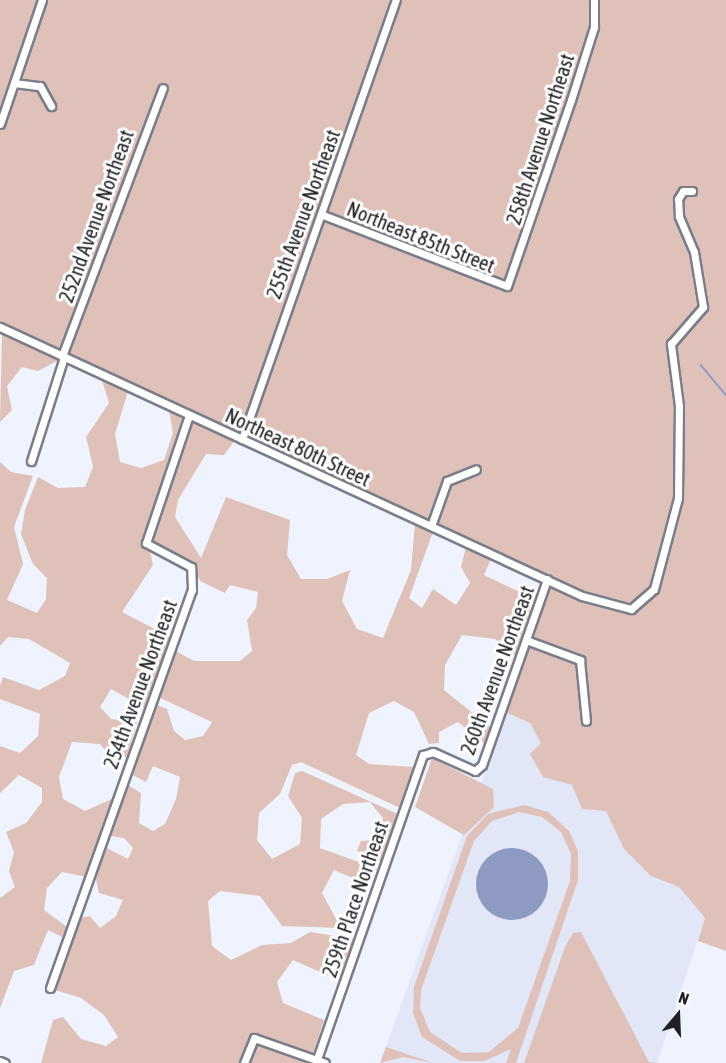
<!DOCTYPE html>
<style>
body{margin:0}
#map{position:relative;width:726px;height:1063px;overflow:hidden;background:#eff3fe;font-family:"Asap Condensed",sans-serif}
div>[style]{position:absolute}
.built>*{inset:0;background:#e1e7f7}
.green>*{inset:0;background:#dfc1b9}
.water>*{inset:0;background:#8e9ac2}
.round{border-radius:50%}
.stream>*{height:1.5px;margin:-0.75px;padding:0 0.75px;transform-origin:0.75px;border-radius:0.75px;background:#8e9ac2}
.roads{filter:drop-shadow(2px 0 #7a7e8a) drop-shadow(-2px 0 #7a7e8a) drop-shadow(0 2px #7a7e8a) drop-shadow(0 -2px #7a7e8a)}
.minor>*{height:7px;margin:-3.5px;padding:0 3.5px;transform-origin:3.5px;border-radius:3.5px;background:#fff}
span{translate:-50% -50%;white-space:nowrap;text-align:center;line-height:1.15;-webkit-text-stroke:6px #fff;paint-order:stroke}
.street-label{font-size:20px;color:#1e2025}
.north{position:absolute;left:648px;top:985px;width:60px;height:60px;-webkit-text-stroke:4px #fff;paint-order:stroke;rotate:19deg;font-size:16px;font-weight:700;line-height:24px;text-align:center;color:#1e2025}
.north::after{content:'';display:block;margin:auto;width:21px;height:27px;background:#1e2025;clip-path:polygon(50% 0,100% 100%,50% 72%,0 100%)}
</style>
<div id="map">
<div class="built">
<i style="clip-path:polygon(530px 647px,577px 663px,584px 735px,651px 876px,679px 887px,705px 918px,657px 1063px,380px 1063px)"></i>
</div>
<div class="green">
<i style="clip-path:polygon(0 0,726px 0,726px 951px,698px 941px,705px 918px,679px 887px,651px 876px,624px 849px,606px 811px,582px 809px,572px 785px,543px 777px,530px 754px,541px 743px,530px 723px,505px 712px,530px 647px,577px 663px,584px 732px,580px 660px,526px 640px,547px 579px,0 327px)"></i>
<i style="clip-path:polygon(2px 333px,61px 359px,38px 371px,22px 367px,7px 386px,12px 410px,0 422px)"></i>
<i style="clip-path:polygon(102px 380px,128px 391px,115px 434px,120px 462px,141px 468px,164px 460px,173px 433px,169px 410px,185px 417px,142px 544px,150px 551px,153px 565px,122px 612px,170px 637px,144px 708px,111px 689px,100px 707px,111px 719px,137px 722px,127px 757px,112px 759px,100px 744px,72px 742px,59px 777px,63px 799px,85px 811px,114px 798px,87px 877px,62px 872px,47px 888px,44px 910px,67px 927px,62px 937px,48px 930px,34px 965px,14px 971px,0 1008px,0 898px,15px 887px,9px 871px,14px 852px,6px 832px,26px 823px,42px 802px,42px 788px,19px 775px,0 793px,0 746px,20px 753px,38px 736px,40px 714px,0 699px,0 686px,3px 677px,39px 690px,65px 676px,70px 663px,29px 639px,8px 637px,0 646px,0 462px,11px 472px,33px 476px,14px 527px,23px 564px,7px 600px,37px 613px,46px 599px,47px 578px,33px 564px,21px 534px,25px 510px,38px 477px,58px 488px,85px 487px,93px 467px,86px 437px,109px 403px)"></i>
<i style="clip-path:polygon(192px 420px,235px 440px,224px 455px,206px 454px,178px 500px,175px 517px,201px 558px,226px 497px,290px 520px,287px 555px,301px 579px,327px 579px,350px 570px,342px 601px,357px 629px,383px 638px,411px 570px,415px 523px,433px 532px,409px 598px,422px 608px,433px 589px,456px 605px,470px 583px,461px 567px,466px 547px,491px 559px,484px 575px,534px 599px,515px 655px,495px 639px,462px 635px,445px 665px,444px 690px,490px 727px,485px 744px,458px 722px,439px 732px,439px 743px,429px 744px,414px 712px,394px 701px,369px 713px,356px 755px,369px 764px,414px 767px,400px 808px,301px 762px,292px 765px,280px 794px,259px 813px,257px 840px,272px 859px,300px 844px,302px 818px,288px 796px,295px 773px,302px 771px,398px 814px,381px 862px,357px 851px,361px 841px,376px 840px,383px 818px,370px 802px,343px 804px,321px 819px,320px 848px,378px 869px,357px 880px,334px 870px,322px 893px,341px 928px,282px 926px,260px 896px,220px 891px,208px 901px,212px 946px,231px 960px,262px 945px,291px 943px,310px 932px,354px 939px,338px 980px,293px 960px,277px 982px,283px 1003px,324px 1020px,313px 1054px,251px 1034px,239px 1063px,41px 1063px,53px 1020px,63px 1017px,81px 1039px,106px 1046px,118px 1037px,104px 1015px,81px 998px,55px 990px,79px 918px,90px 916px,100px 928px,116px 916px,123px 900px,99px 893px,96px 879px,105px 847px,128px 859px,133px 848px,124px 838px,110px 836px,128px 785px,141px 793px,139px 823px,153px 831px,165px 824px,176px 799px,180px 777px,153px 766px,146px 782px,131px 774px,155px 704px,167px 709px,174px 731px,185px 740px,203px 736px,212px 722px,158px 697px,174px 650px,194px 661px,240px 661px,252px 651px,247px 620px,256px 608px,258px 592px,230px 585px,225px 593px,200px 581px,193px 563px,151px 541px)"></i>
<i style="clip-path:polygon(432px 758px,493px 789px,494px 807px,464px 835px,415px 807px)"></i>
<i style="clip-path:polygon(evenodd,524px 805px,548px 812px,569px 831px,578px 851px,578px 880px,516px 1063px,506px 1063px,511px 1049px,484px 1061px,460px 1061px,422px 1037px,413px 1013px,414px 987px,467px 836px,488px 814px,524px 805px,519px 812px,542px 817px,561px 832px,571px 854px,570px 881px,518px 1028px,489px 1052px,462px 1053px,430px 1032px,420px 1008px,421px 990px,474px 841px,492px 821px,519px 812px)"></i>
<i style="clip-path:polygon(581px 932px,649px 1062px,657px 1063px,524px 1063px,565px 947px,573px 933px)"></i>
<i style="clip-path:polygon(257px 1043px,314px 1062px,316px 1063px,249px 1063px)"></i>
<i style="clip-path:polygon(386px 1047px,433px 1063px,403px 1057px,380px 1063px)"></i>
</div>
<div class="water">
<i class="round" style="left:476px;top:848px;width:72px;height:72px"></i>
</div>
<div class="stream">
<i style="left:701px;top:365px;width:39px;rotate:50deg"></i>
</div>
<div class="roads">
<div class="minor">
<i style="left:14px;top:83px;width:26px;rotate:7deg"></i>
<i style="left:40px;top:86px;width:23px;rotate:61deg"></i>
<i style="left:0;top:124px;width:131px;rotate:-71.3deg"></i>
<i style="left:323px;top:215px;width:197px;rotate:21.1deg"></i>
<i style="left:507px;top:286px;width:197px;rotate:-71deg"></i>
<i style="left:571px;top:100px;width:77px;rotate:-72.5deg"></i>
<i style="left:594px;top:27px;width:27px;rotate:-90deg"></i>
<i style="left:0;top:327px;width:641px;rotate:24.81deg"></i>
<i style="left:582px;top:596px;width:51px;rotate:14.9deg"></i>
<i style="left:631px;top:609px;width:30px;rotate:-41deg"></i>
<i style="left:654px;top:589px;width:94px;rotate:-75.2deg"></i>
<i style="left:678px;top:498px;width:92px;rotate:-89.4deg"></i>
<i style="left:679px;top:406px;width:63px;rotate:-97.4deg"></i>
<i style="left:671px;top:344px;width:49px;rotate:-49.1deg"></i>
<i style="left:703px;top:307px;width:56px;rotate:-99.3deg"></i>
<i style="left:694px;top:252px;width:39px;rotate:-113deg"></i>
<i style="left:679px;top:216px;width:17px;rotate:-93deg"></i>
<i style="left:678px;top:199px;width:9px;rotate:-58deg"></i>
<i style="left:683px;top:191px;width:9px"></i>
<i style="left:62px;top:356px;width:286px;rotate:-69.4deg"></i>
<i style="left:242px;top:439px;width:465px;rotate:-70.7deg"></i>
<i style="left:31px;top:461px;width:109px;rotate:-72.4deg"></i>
<i style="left:431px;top:526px;width:48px;rotate:-70.4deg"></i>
<i style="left:447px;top:481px;width:31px;rotate:-22deg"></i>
<i style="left:526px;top:640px;width:58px;rotate:20.3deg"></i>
<i style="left:580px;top:660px;width:61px;rotate:84.4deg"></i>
<i style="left:50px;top:988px;width:423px;rotate:-70.4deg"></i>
<i style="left:192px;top:590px;width:23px;rotate:-92deg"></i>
<i style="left:191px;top:567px;width:51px;rotate:-151.9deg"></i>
<i style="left:146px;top:543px;width:135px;rotate:-71.4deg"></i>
<i style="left:317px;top:1059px;width:322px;rotate:-70.8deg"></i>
<i style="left:423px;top:755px;width:10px;rotate:-17deg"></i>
<i style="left:433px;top:752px;width:46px;rotate:24.3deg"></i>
<i style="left:475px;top:771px;width:9px;rotate:-41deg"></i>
<i style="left:482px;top:765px;width:197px;rotate:-70.7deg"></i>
<i style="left:0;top:1061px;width:5px;rotate:22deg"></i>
<i style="left:244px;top:1063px;width:27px;rotate:-68deg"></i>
<i style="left:254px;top:1038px;width:75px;rotate:19.4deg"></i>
</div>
</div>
<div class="street-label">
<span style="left:540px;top:139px;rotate:-72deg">258th Avenue Northeast</span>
<span style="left:303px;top:214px;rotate:-70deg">255th Avenue Northeast</span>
<span style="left:96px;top:216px;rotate:-70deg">252nd Avenue Northeast</span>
<span style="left:421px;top:237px;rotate:22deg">Northeast 85th Street</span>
<span style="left:298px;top:447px;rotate:25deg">Northeast 80th Street</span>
<span style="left:497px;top:670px;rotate:-70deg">260th Avenue Northeast</span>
<span style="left:140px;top:684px;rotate:-70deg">254th Avenue Northeast</span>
<span style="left:355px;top:899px;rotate:-71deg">259th Place Northeast</span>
</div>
<div class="north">N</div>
</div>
